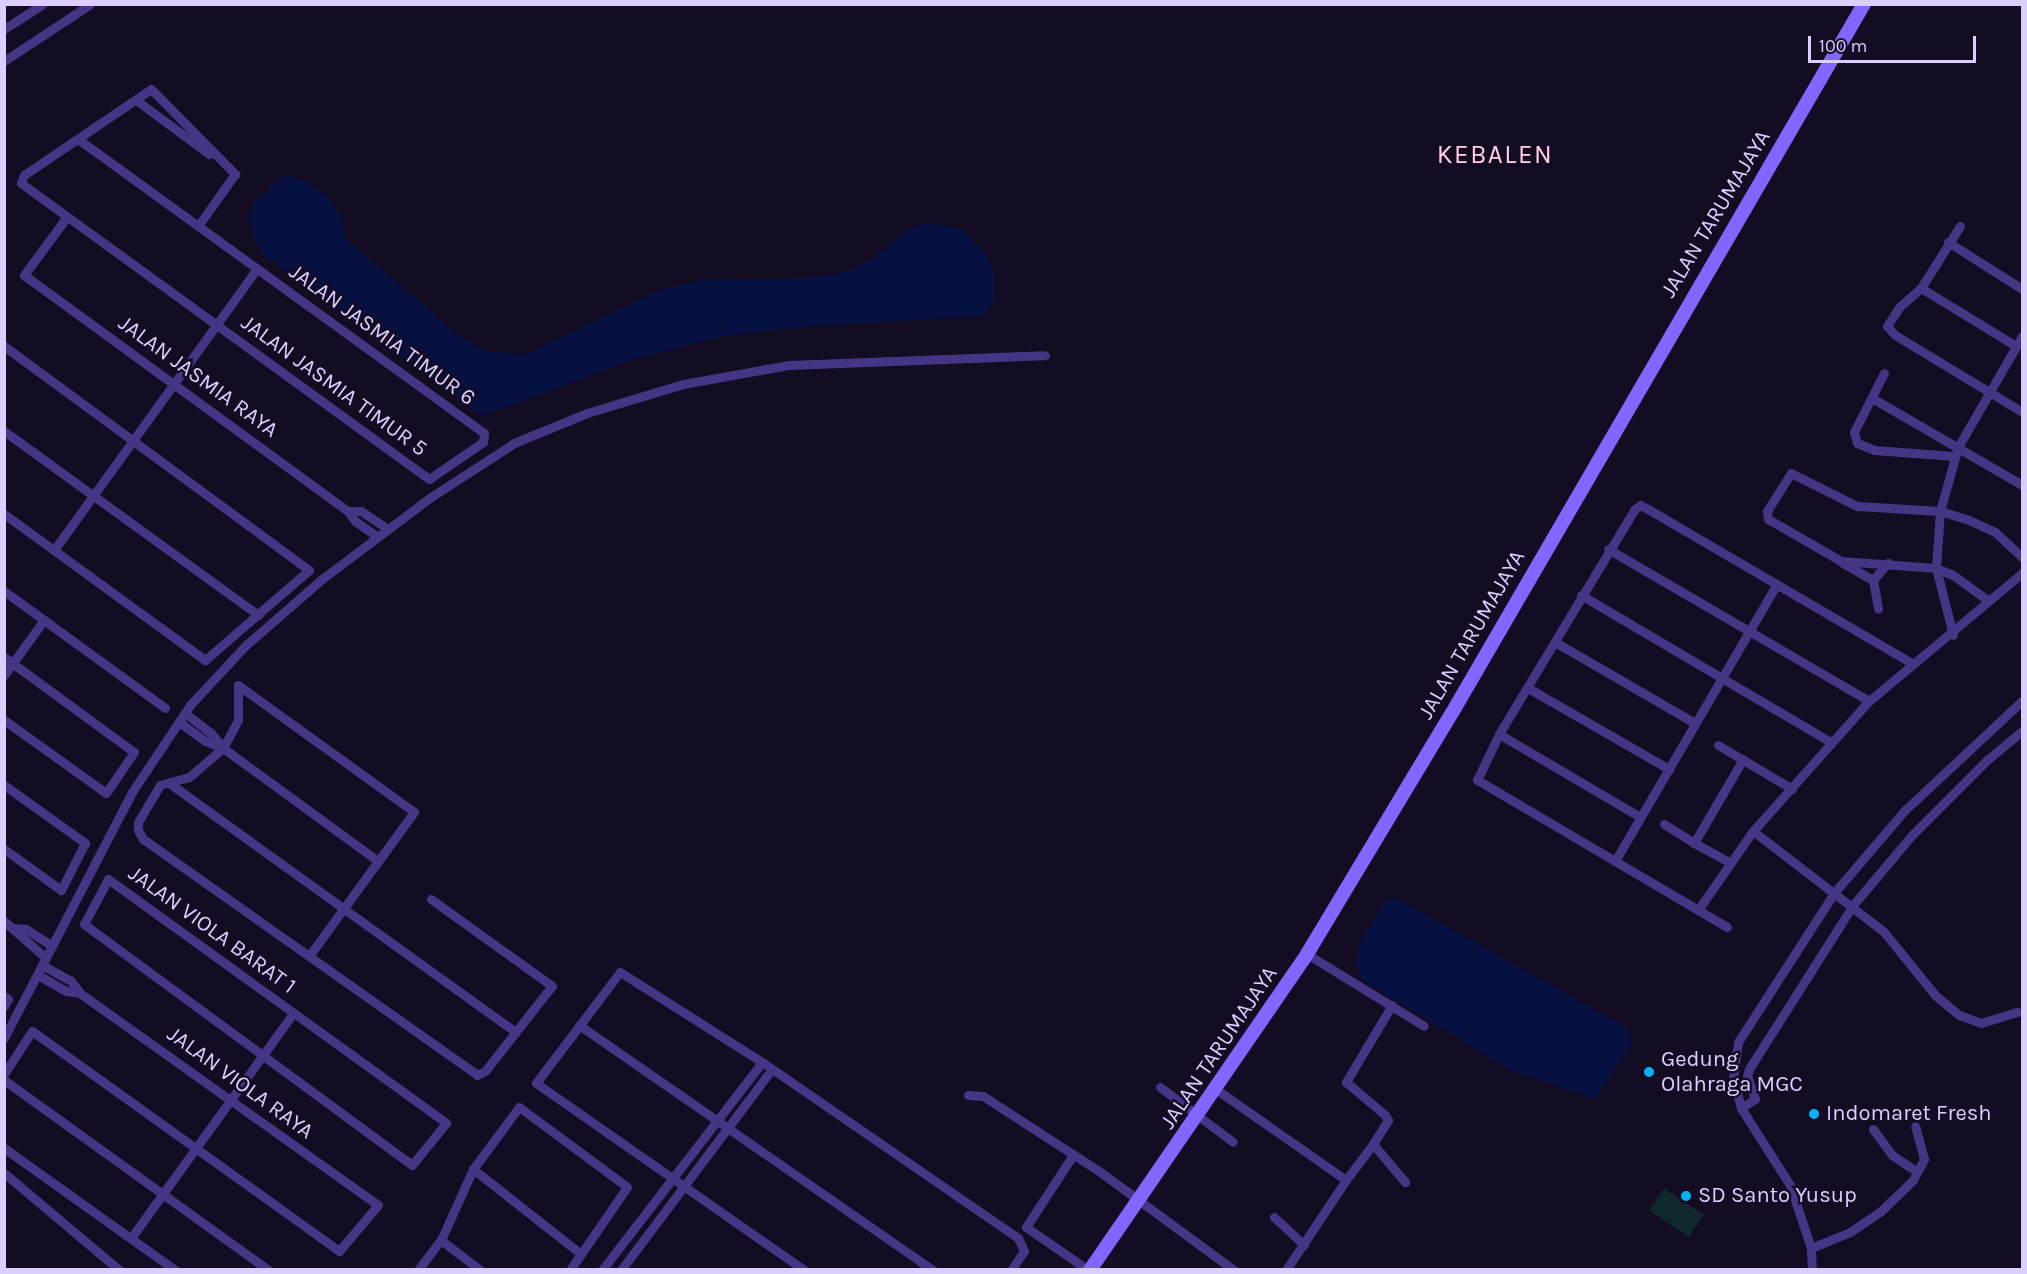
<!DOCTYPE html>
<style>
body{margin:0}
#map{position:relative;width:2027px;height:1274px;overflow:hidden;background:#140c23;font-family:Karla,sans-serif}
div>[style]{position:absolute}
.green>*{inset:0;background:#0f282d;transform-origin:0 0}
.water>*{inset:0;background:#061141}
.street>*{height:9px;margin:-4.5px;padding:0 4.5px;transform-origin:4.5px;border-radius:4.5px;background:#463485}
.secondary>*{height:14px;margin:-7px;padding:0 7px;transform-origin:7px;border-radius:7px;background:#8565ff}
.dots>*{width:16px;height:16px;translate:-50% -50%;box-sizing:border-box;border:3px solid #140c23;border-radius:50%}
span{translate:-50% -50%;white-space:nowrap;text-align:center;line-height:1.15;-webkit-text-stroke:5px #140c23;paint-order:stroke}
.street-label{font-size:22px;color:#dcceff}
.poi-label{font-size:22px;color:#dcceff}
.left{translate:0 -50%;text-align:left}
.quarter-label{font-size:26px;color:#ffd0e5;letter-spacing:1.5px}
.frame{position:absolute;inset:0;border:6px solid #dcceff;pointer-events:none}
.scale{position:absolute;left:1808px;top:36px;width:168px;height:27px;box-sizing:border-box;border:3px solid #dcceff;border-top:0;padding-left:8px;font-size:18px;line-height:21px;white-space:nowrap;color:#dcceff;-webkit-text-stroke:4px #140c23;paint-order:stroke}
</style>
<div id="map">
<div class="green">
<i style="left:1664px;top:1188px;width:48px;height:27px;rotate:34deg"></i>
</div>
<div class="water">
<i style="clip-path:polygon(285px 175px,306px 181px,328px 197px,340px 214px,346px 239px,457px 334px,484px 351px,527px 354px,659px 290px,703px 280px,805px 278px,847px 272px,873px 258px,912px 227px,931px 223px,960px 228px,986px 254px,994px 272px,995px 299px,984px 316px,813px 326px,725px 336px,634px 359px,486px 415px,477px 414px,262px 253px,253px 237px,249px 216px,254px 202px)"></i>
<i style="clip-path:polygon(1396px 898px,1626px 1027px,1632px 1043px,1595px 1099px,1512px 1071px,1363px 981px,1355px 964px,1362px 937px,1387px 899px)"></i>
</div>
<div class="street">
<i style="left:4px;top:29px;width:46px;rotate:-32.7deg"></i>
<i style="left:4px;top:61px;width:103px;rotate:-33.5deg"></i>
<i style="left:136px;top:100px;width:91px;rotate:36.5deg"></i>
<i style="left:78px;top:139px;width:501px;rotate:35.91deg"></i>
<i style="left:484px;top:433px;width:9px;rotate:96deg"></i>
<i style="left:483px;top:442px;width:65px;rotate:145.6deg"></i>
<i style="left:429px;top:479px;width:504px;rotate:-144.04deg"></i>
<i style="left:21px;top:183px;width:9px;rotate:-69deg"></i>
<i style="left:24px;top:175px;width:153px;rotate:-34.1deg"></i>
<i style="left:151px;top:89px;width:120px;rotate:45.3deg"></i>
<i style="left:66px;top:218px;width:71px;rotate:126.4deg"></i>
<i style="left:24px;top:275px;width:401px;rotate:36.1deg"></i>
<i style="left:348px;top:511px;width:12px;rotate:55deg"></i>
<i style="left:355px;top:521px;width:28px;rotate:35deg"></i>
<i style="left:198px;top:226px;width:64px;rotate:-54.6deg"></i>
<i style="left:1960px;top:226px;width:73px;rotate:122.2deg"></i>
<i style="left:1921px;top:288px;width:28px;rotate:139deg"></i>
<i style="left:1900px;top:306px;width:24px;rotate:123deg"></i>
<i style="left:1887px;top:326px;width:12px;rotate:48deg"></i>
<i style="left:1895px;top:335px;width:149px;rotate:31.2deg"></i>
<i style="left:1948px;top:242px;width:88px;rotate:32.4deg"></i>
<i style="left:1921px;top:288px;width:111px;rotate:31.4deg"></i>
<i style="left:4px;top:346px;width:378px;rotate:36.3deg"></i>
<i style="left:309px;top:570px;width:138px;rotate:139.1deg"></i>
<i style="left:205px;top:660px;width:248px;rotate:-144deg"></i>
<i style="left:1884px;top:373px;width:66px;rotate:117deg"></i>
<i style="left:1854px;top:432px;width:11px;rotate:75deg"></i>
<i style="left:1857px;top:443px;width:18px;rotate:22deg"></i>
<i style="left:1874px;top:450px;width:80px;rotate:4.3deg"></i>
<i style="left:1872px;top:398px;width:173px;rotate:30.1deg"></i>
<i style="left:4px;top:431px;width:314px;rotate:35.9deg"></i>
<i style="left:348px;top:511px;width:13px"></i>
<i style="left:361px;top:511px;width:32px;rotate:34deg"></i>
<i style="left:1608px;top:549px;width:302px;rotate:30.2deg"></i>
<i style="left:54px;top:550px;width:347px;rotate:-54.2deg"></i>
<i style="left:1843px;top:563px;width:34px;rotate:30deg"></i>
<i style="left:1873px;top:580px;width:23px;rotate:-49deg"></i>
<i style="left:1873px;top:580px;width:29px;rotate:80deg"></i>
<i style="left:4px;top:591px;width:199px;rotate:36deg"></i>
<i style="left:1581px;top:595px;width:291px;rotate:30.5deg"></i>
<i style="left:1986px;top:599px;width:41px;rotate:-144deg"></i>
<i style="left:1953px;top:575px;width:18px;rotate:-158deg"></i>
<i style="left:1936px;top:568px;width:95px;rotate:-175.8deg"></i>
<i style="left:1841px;top:561px;width:84px;rotate:-150.1deg"></i>
<i style="left:1768px;top:519px;width:8px;rotate:-97deg"></i>
<i style="left:1767px;top:511px;width:45px;rotate:-57.7deg"></i>
<i style="left:1791px;top:473px;width:74px;rotate:26.6deg"></i>
<i style="left:1857px;top:506px;width:83px;rotate:3.4deg"></i>
<i style="left:1940px;top:511px;width:28px;rotate:17deg"></i>
<i style="left:1967px;top:519px;width:31px;rotate:25deg"></i>
<i style="left:1995px;top:532px;width:37px;rotate:43deg"></i>
<i style="left:1953px;top:635px;width:69px;rotate:-104.2deg"></i>
<i style="left:1936px;top:568px;width:57px;rotate:-86deg"></i>
<i style="left:1940px;top:511px;width:66px;rotate:-74.3deg"></i>
<i style="left:1958px;top:447px;width:128px;rotate:-60deg"></i>
<i style="left:1555px;top:642px;width:162px;rotate:30.1deg"></i>
<i style="left:4px;top:657px;width:161px;rotate:36.2deg"></i>
<i style="left:134px;top:752px;width:50px;rotate:124.3deg"></i>
<i style="left:106px;top:793px;width:125px;rotate:-144.4deg"></i>
<i style="left:4px;top:675px;width:68px;rotate:-54deg"></i>
<i style="left:238px;top:685px;width:35px;rotate:90deg"></i>
<i style="left:238px;top:720px;width:32px;rotate:118deg"></i>
<i style="left:223px;top:748px;width:45px;rotate:139.5deg"></i>
<i style="left:189px;top:777px;width:30px;rotate:165deg"></i>
<i style="left:160px;top:785px;width:43px;rotate:120.7deg"></i>
<i style="left:138px;top:822px;width:8px;rotate:90deg"></i>
<i style="left:138px;top:830px;width:10px;rotate:61deg"></i>
<i style="left:143px;top:839px;width:409px;rotate:35.2deg"></i>
<i style="left:477px;top:1075px;width:9px;rotate:-27deg"></i>
<i style="left:485px;top:1071px;width:108px;rotate:-51.8deg"></i>
<i style="left:552px;top:986px;width:149px;rotate:-144.3deg"></i>
<i style="left:238px;top:685px;width:217px;rotate:35.8deg"></i>
<i style="left:414px;top:812px;width:178px;rotate:126.1deg"></i>
<i style="left:1528px;top:688px;width:163px;rotate:29.9deg"></i>
<i style="left:185px;top:713px;width:33px;rotate:38deg"></i>
<i style="left:211px;top:733px;width:19px;rotate:51deg"></i>
<i style="left:179px;top:722px;width:32px;rotate:36deg"></i>
<i style="left:205px;top:741px;width:19px;rotate:21deg"></i>
<i style="left:223px;top:748px;width:192px;rotate:36.1deg"></i>
<i style="left:1499px;top:734px;width:164px;rotate:30.5deg"></i>
<i style="left:1718px;top:745px;width:86px;rotate:30.7deg"></i>
<i style="left:169px;top:783px;width:427px;rotate:35.7deg"></i>
<i style="left:4px;top:785px;width:100px;rotate:35.6deg"></i>
<i style="left:85px;top:843px;width:53px;rotate:117.1deg"></i>
<i style="left:61px;top:890px;width:70px;rotate:-144.3deg"></i>
<i style="left:1664px;top:824px;width:36px;rotate:32deg"></i>
<i style="left:1694px;top:843px;width:97px;rotate:-59.7deg"></i>
<i style="left:1753px;top:831px;width:165px;rotate:37.6deg"></i>
<i style="left:1884px;top:932px;width:81px;rotate:51deg"></i>
<i style="left:1935px;top:995px;width:31px;rotate:40deg"></i>
<i style="left:1959px;top:1015px;width:23px;rotate:20deg"></i>
<i style="left:1981px;top:1023px;width:38px;rotate:-17deg"></i>
<i style="left:1694px;top:843px;width:42px;rotate:28.4deg"></i>
<i style="left:1615px;top:861px;width:321px;rotate:-59.7deg"></i>
<i style="left:108px;top:879px;width:417px;rotate:35.8deg"></i>
<i style="left:446px;top:1123px;width:54px;rotate:129deg"></i>
<i style="left:412px;top:1165px;width:407px;rotate:-143.7deg"></i>
<i style="left:84px;top:924px;width:51px;rotate:-61.9deg"></i>
<i style="left:1698px;top:910px;width:96px;rotate:-55.2deg"></i>
<i style="left:1753px;top:831px;width:174px;rotate:-48.3deg"></i>
<i style="left:1869px;top:701px;width:199px;rotate:-39.9deg"></i>
<i style="left:4px;top:921px;width:56px;rotate:41.4deg"></i>
<i style="left:1727px;top:927px;width:290px;rotate:-149.5deg"></i>
<i style="left:1477px;top:780px;width:51px;rotate:-64.4deg"></i>
<i style="left:1499px;top:734px;width:262px;rotate:-58.9deg"></i>
<i style="left:1634px;top:510px;width:8px;rotate:-40deg"></i>
<i style="left:1640px;top:505px;width:9px;rotate:27deg"></i>
<i style="left:1648px;top:509px;width:307px;rotate:30.3deg"></i>
<i style="left:14px;top:928px;width:12px;rotate:5deg"></i>
<i style="left:26px;top:929px;width:31px;rotate:33deg"></i>
<i style="left:1307px;top:954px;width:137px;rotate:31.6deg"></i>
<i style="left:38px;top:975px;width:32px;rotate:30deg"></i>
<i style="left:66px;top:991px;width:14px;rotate:8deg"></i>
<i style="left:4px;top:996px;width:5px;rotate:37deg"></i>
<i style="left:8px;top:999px;width:8px;rotate:120deg"></i>
<i style="left:1392px;top:1005px;width:90px;rotate:120.9deg"></i>
<i style="left:1346px;top:1082px;width:51px;rotate:40.2deg"></i>
<i style="left:1385px;top:1115px;width:6px;rotate:59deg"></i>
<i style="left:1388px;top:1120px;width:28px;rotate:122deg"></i>
<i style="left:1373px;top:1144px;width:50px;rotate:49.9deg"></i>
<i style="left:579px;top:1025px;width:431px;rotate:34.7deg"></i>
<i style="left:4px;top:1038px;width:277px;rotate:-62.5deg"></i>
<i style="left:132px;top:792px;width:105px;rotate:-56.3deg"></i>
<i style="left:190px;top:705px;width:82px;rotate:-47deg"></i>
<i style="left:246px;top:645px;width:101px;rotate:-41deg"></i>
<i style="left:322px;top:579px;width:136px;rotate:-37deg"></i>
<i style="left:431px;top:497px;width:99px;rotate:-33deg"></i>
<i style="left:514px;top:443px;width:79px;rotate:-22.3deg"></i>
<i style="left:587px;top:413px;width:100px;rotate:-16.8deg"></i>
<i style="left:683px;top:384px;width:108px;rotate:-10.2deg"></i>
<i style="left:789px;top:365px;width:256px;rotate:-2.2deg"></i>
<i style="left:4px;top:1074px;width:51px;rotate:-56.9deg"></i>
<i style="left:32px;top:1031px;width:378px;rotate:35.6deg"></i>
<i style="left:339px;top:1251px;width:60px;rotate:-49.7deg"></i>
<i style="left:378px;top:1205px;width:366px;rotate:-144.6deg"></i>
<i style="left:80px;top:993px;width:15px;rotate:-127deg"></i>
<i style="left:71px;top:981px;width:33px;rotate:-151deg"></i>
<i style="left:4px;top:1080px;width:325px;rotate:35.7deg"></i>
<i style="left:1160px;top:1087px;width:91px;rotate:37deg"></i>
<i style="left:1217px;top:1090px;width:157px;rotate:34.9deg"></i>
<i style="left:1346px;top:1180px;width:108px;rotate:123.7deg"></i>
<i style="left:968px;top:1095px;width:15px;rotate:4deg"></i>
<i style="left:983px;top:1096px;width:138px;rotate:32.9deg"></i>
<i style="left:1099px;top:1171px;width:167px;rotate:36.3deg"></i>
<i style="left:1741px;top:1108px;width:17px;rotate:-33deg"></i>
<i style="left:1755px;top:1099px;width:24px;rotate:-109deg"></i>
<i style="left:1747px;top:1076px;width:7px;rotate:-74deg"></i>
<i style="left:1749px;top:1069px;width:194px;rotate:-57.6deg"></i>
<i style="left:1853px;top:905px;width:92px;rotate:-49.9deg"></i>
<i style="left:1912px;top:835px;width:106px;rotate:-45deg"></i>
<i style="left:1987px;top:760px;width:45px;rotate:-39.6deg"></i>
<i style="left:1873px;top:1129px;width:32px;rotate:54deg"></i>
<i style="left:1892px;top:1155px;width:30px;rotate:34deg"></i>
<i style="left:4px;top:1148px;width:210px;rotate:35.5deg"></i>
<i style="left:1073px;top:1155px;width:86px;rotate:123.1deg"></i>
<i style="left:1026px;top:1227px;width:75px;rotate:34.7deg"></i>
<i style="left:473px;top:1169px;width:137px;rotate:38.2deg"></i>
<i style="left:4px;top:1173px;width:150px;rotate:40.1deg"></i>
<i style="left:1346px;top:1180px;width:45px;rotate:-53.1deg"></i>
<i style="left:1274px;top:1217px;width:41px;rotate:43deg"></i>
<i style="left:131px;top:1238px;width:277px;rotate:-54.2deg"></i>
<i style="left:441px;top:1240px;width:49px;rotate:37.6deg"></i>
<i style="left:1811px;top:1248px;width:42px;rotate:-22.3deg"></i>
<i style="left:1850px;top:1232px;width:37px;rotate:-34deg"></i>
<i style="left:1881px;top:1211px;width:45px;rotate:-44.1deg"></i>
<i style="left:1913px;top:1180px;width:24px;rotate:-62deg"></i>
<i style="left:1924px;top:1159px;width:34px;rotate:-105deg"></i>
<i style="left:418px;top:1270px;width:38px;rotate:-53deg"></i>
<i style="left:441px;top:1240px;width:78px;rotate:-65.7deg"></i>
<i style="left:473px;top:1169px;width:77px;rotate:-53.4deg"></i>
<i style="left:519px;top:1107px;width:134px;rotate:36.5deg"></i>
<i style="left:627px;top:1187px;width:101px;rotate:124.5deg"></i>
<i style="left:602px;top:1270px;width:262px;rotate:-52.4deg"></i>
<i style="left:621px;top:1270px;width:251px;rotate:-53.1deg"></i>
<i style="left:804px;top:1270px;width:327px;rotate:-145.1deg"></i>
<i style="left:536px;top:1083px;width:139px;rotate:-52.9deg"></i>
<i style="left:620px;top:972px;width:168px;rotate:32.4deg"></i>
<i style="left:762px;top:1062px;width:311px;rotate:34.5deg"></i>
<i style="left:1018px;top:1238px;width:14px;rotate:65deg"></i>
<i style="left:1024px;top:1251px;width:23px;rotate:124deg"></i>
<i style="left:1812px;top:1270px;width:22px;rotate:-93deg"></i>
<i style="left:1811px;top:1248px;width:66px;rotate:-108.4deg"></i>
<i style="left:1790px;top:1185px;width:91px;rotate:-122.5deg"></i>
<i style="left:1741px;top:1108px;width:31px;rotate:-105deg"></i>
<i style="left:1733px;top:1078px;width:36px;rotate:-82deg"></i>
<i style="left:1738px;top:1042px;width:177px;rotate:-57.2deg"></i>
<i style="left:1834px;top:893px;width:109px;rotate:-49.5deg"></i>
<i style="left:1905px;top:810px;width:160px;rotate:-43deg"></i>
</div>
<div class="secondary">
<i style="left:1090px;top:1270px;width:383px;rotate:-55.5deg"></i>
<i style="left:1307px;top:954px;width:281px;rotate:-59deg"></i>
<i style="left:1452px;top:713px;width:820px;rotate:-59.84deg"></i>
</div>
<div class="dots">
<i style="left:1649px;top:1072px;background:#00b3f9"></i>
<i style="left:1814px;top:1114px;background:#00b3f9"></i>
<i style="left:1686px;top:1196px;background:#00b3f9"></i>
</div>
<div class="street-label">
<span style="left:1716px;top:214px;rotate:-59deg">JALAN TARUMAJAYA</span>
<span style="left:382px;top:335px;rotate:36deg">JALAN JASMIA TIMUR 6</span>
<span style="left:198px;top:377px;rotate:36deg">JALAN JASMIA RAYA</span>
<span style="left:334px;top:386px;rotate:36deg">JALAN JASMIA TIMUR 5</span>
<span style="left:1472px;top:635px;rotate:-60deg">JALAN TARUMAJAYA</span>
<span style="left:212px;top:930px;rotate:36deg">JALAN VIOLA BARAT 1</span>
<span style="left:1219px;top:1048px;rotate:-56deg">JALAN TARUMAJAYA</span>
<span style="left:240px;top:1083px;rotate:36deg">JALAN VIOLA RAYA</span>
</div>
<div class="poi-label">
<span class="left" style="left:1661px;top:1072px">Gedung<br>Olahraga MGC</span>
<span class="left" style="left:1826px;top:1114px">Indomaret Fresh</span>
<span class="left" style="left:1698px;top:1196px">SD Santo Yusup</span>
</div>
<div class="quarter-label">
<span style="left:1495px;top:155px">KEBALEN</span>
</div>
<div class="frame"></div>
<div class="scale">100 m</div>
</div>
